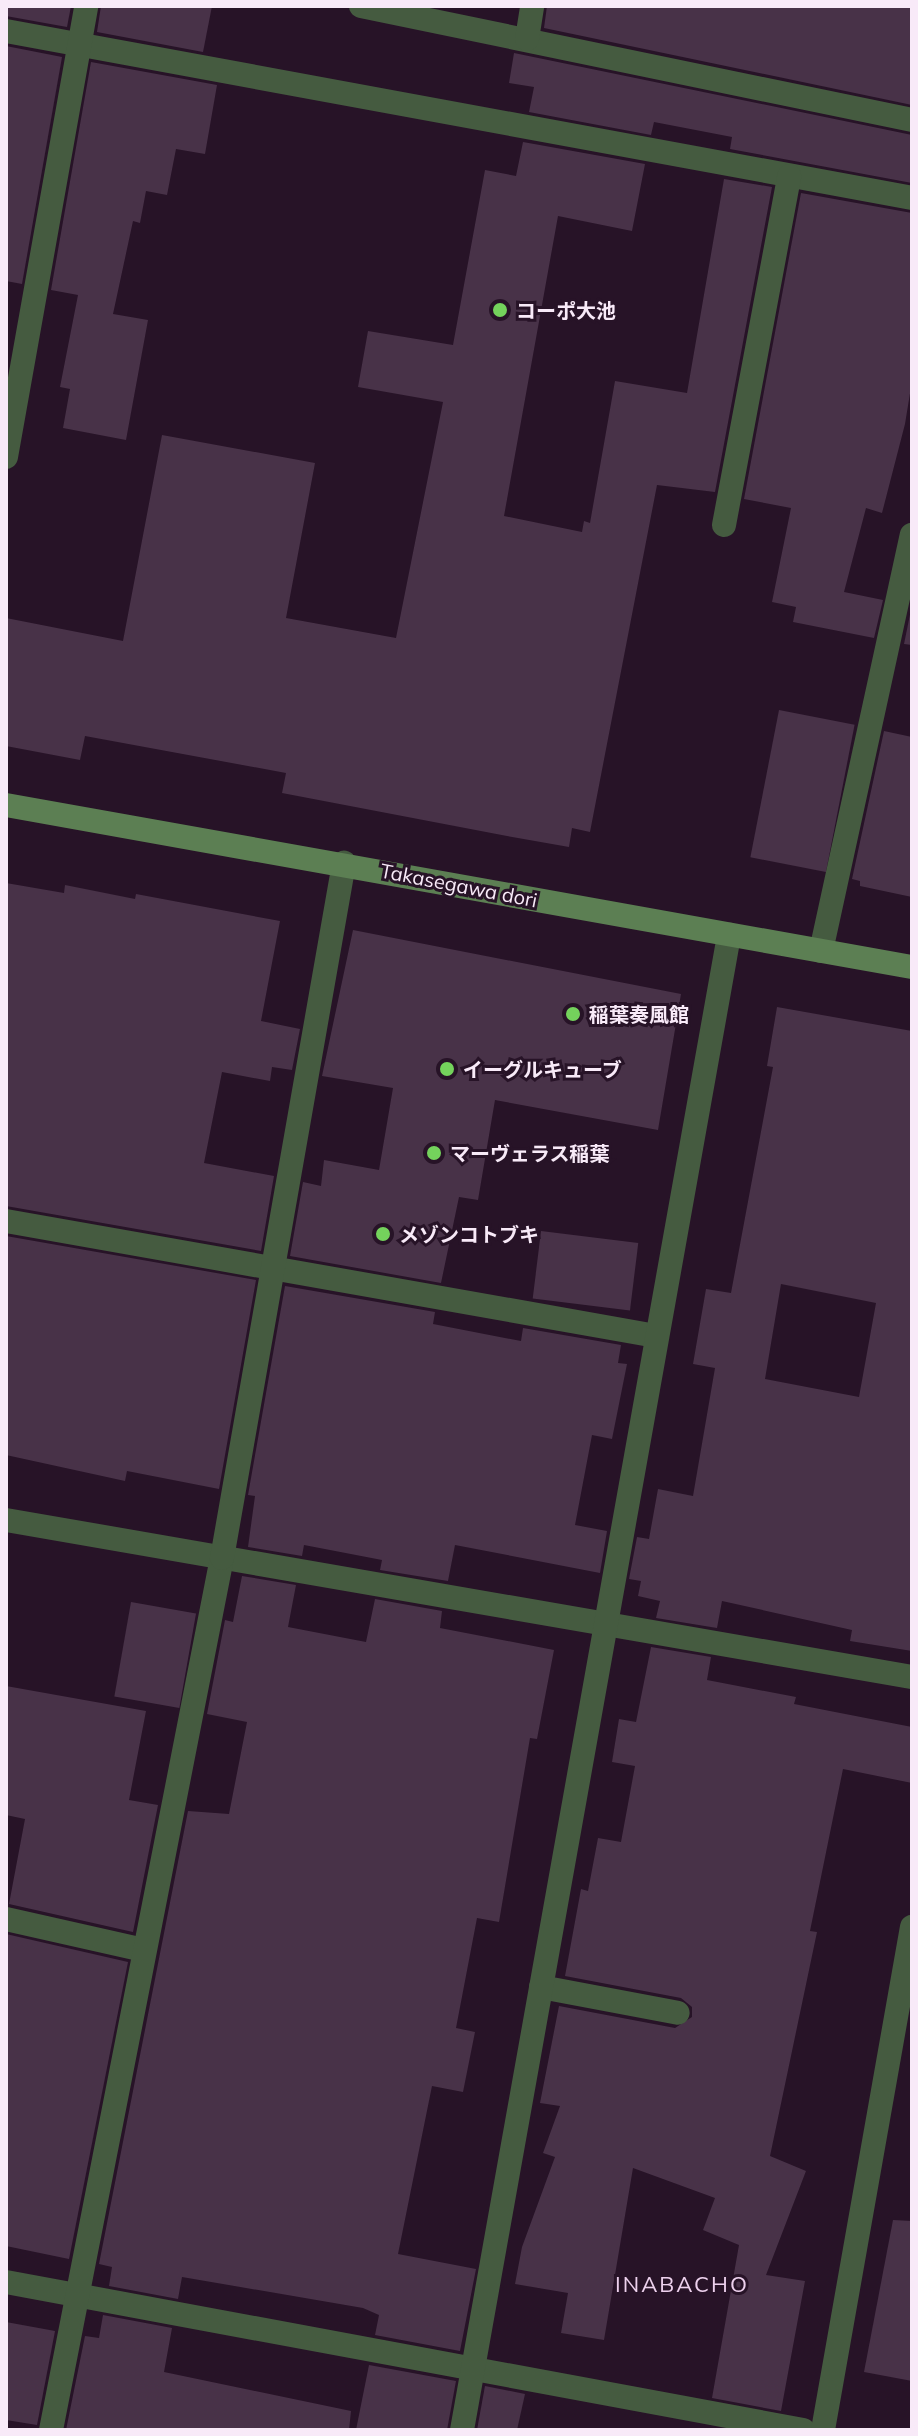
<!DOCTYPE html>
<meta charset="utf-8">
<style>
body{margin:0}
#map{position:relative;width:918px;height:2436px;overflow:hidden;background:#271327;font-family:Mulish,"Noto Sans JP",sans-serif}
div>[style]{position:absolute}
.building>*{inset:0;background:#483248;transform-origin:0 0}
.lane>*{height:24px;margin:-12px;padding:0 12px;transform-origin:12px;border-radius:12px;background:#455b40}
.street>*{height:24px;margin:-12px;padding:0 12px;transform-origin:12px;border-radius:12px;background:#455b40}
.secondary>*{height:24px;margin:-12px;padding:0 12px;transform-origin:12px;border-radius:12px;background:#5c7f53}
.dots>*{width:22px;height:22px;translate:-50% -50%;box-sizing:border-box;border:4px solid #271327;border-radius:50%}
span{translate:-50% -50%;white-space:nowrap;text-align:center;line-height:1.15;-webkit-text-stroke:6px #271327;paint-order:stroke}
.poi-label{font-size:20px;color:#f8eaf8;font-weight:700}
.left{translate:0 -50%;text-align:left}
.street-label{font-size:20px;color:#f8eaf8}
.neighbourhood-label{font-size:22px;color:#edd1ed;letter-spacing:2px}
.frame{position:absolute;inset:0;border:8px solid #f8eaf8;pointer-events:none}
</style>
<div id="map">
<div class="building">
<i style="clip-path:polygon(6px 6px,71px 6px,67px 27px,6px 16px)"></i>
<i style="clip-path:polygon(101px 6px,212px 6px,203px 52px,97px 32px)"></i>
<i style="clip-path:polygon(547px 6px,912px 6px,912px 105px,544px 28px)"></i>
<i style="clip-path:polygon(6px 46px,62px 57px,22px 284px,6px 281px)"></i>
<i style="clip-path:polygon(514px 53px,912px 135px,912px 183px,730px 149px,732px 137px,654px 122px,651px 135px,529px 112px,534px 87px,509px 83px)"></i>
<i style="clip-path:polygon(91px 62px,217px 85px,205px 154px,176px 149px,167px 195px,146px 191px,140px 223px,133px 221px,113px 314px,148px 320px,126px 440px,63px 428px,70px 389px,60px 387px,78px 295px,51px 290px)"></i>
<i style="clip-path:polygon(523px 142px,645px 164px,632px 231px,558px 216px,504px 516px,582px 532px,584px 521px,590px 523px,615px 381px,687px 393px,724px 179px,772px 187px,715px 492px,657px 485px,590px 832px,572px 828px,569px 847px,507px 836px,282px 793px,286px 773px,85px 736px,80px 760px,6px 746px,6px 618px,123px 641px,162px 435px,315px 463px,286px 618px,396px 638px,443px 402px,358px 387px,368px 331px,453px 345px,485px 170px,516px 176px)"></i>
<i style="clip-path:polygon(801px 193px,912px 213px,912px 381px,905px 424px,882px 513px,866px 508px,844px 592px,883px 600px,874px 638px,793px 622px,796px 607px,772px 602px,791px 508px,744px 499px)"></i>
<i style="clip-path:polygon(912px 605px,912px 645px,904px 644px)"></i>
<i style="left:779px;top:710px;width:77px;height:150px;rotate:11deg"></i>
<i style="clip-path:polygon(884px 731px,912px 737px,912px 897px,860px 886px,860px 881px,852px 879px)"></i>
<i style="clip-path:polygon(6px 883px,64px 893px,65px 885px,135px 899px,136px 894px,280px 921px,261px 1021px,300px 1029px,292px 1070px,272px 1067px,270px 1081px,222px 1072px,204px 1163px,274px 1176px,261px 1251px,6px 1206px)"></i>
<i style="clip-path:polygon(353px 930px,681px 994px,658px 1130px,495px 1100px,478px 1200px,459px 1197px,441px 1283px,290px 1256px,303px 1182px,321px 1186px,324px 1160px,379px 1170px,393px 1088px,322px 1076px)"></i>
<i style="clip-path:polygon(evenodd,777px 1007px,912px 1031px,912px 1651px,850px 1641px,852px 1630px,722px 1601px,717px 1628px,656px 1618px,660px 1601px,638px 1596px,641px 1581px,629px 1579px,637px 1537px,649px 1539px,658px 1489px,693px 1496px,715px 1368px,693px 1364px,706px 1289px,731px 1293px,773px 1067px,767px 1066px,777px 1007px,781px 1284px,876px 1303px,859px 1397px,765px 1379px,781px 1284px)"></i>
<i style="left:541px;top:1231px;width:98px;height:68px;rotate:7deg"></i>
<i style="clip-path:polygon(6px 1236px,256px 1280px,219px 1489px,127px 1471px,125px 1481px,6px 1455px)"></i>
<i style="clip-path:polygon(285px 1286px,435px 1312px,433px 1324px,521px 1341px,523px 1328px,621px 1345px,618px 1363px,627px 1364px,612px 1439px,592px 1435px,575px 1525px,607px 1531px,600px 1573px,455px 1545px,448px 1581px,380px 1570px,382px 1560px,304px 1545px,302px 1556px,248px 1547px,255px 1496px,248px 1495px)"></i>
<i style="clip-path:polygon(242px 1576px,296px 1585px,288px 1627px,366px 1642px,375px 1599px,442px 1611px,440px 1628px,554px 1650px,537px 1739px,530px 1738px,499px 1922px,477px 1918px,456px 2028px,475px 2032px,463px 2092px,432px 2086px,398px 2254px,476px 2269px,460px 2351px,375px 2335px,379px 2315px,363px 2308px,182px 2277px,178px 2299px,109px 2286px,112px 2267px,99px 2264px,188px 1811px,229px 1814px,247px 1722px,207px 1714px,225px 1620px,233px 1622px)"></i>
<i style="left:131px;top:1602px;width:66px;height:96px;rotate:10deg"></i>
<i style="clip-path:polygon(651px 1647px,711px 1657px,707px 1680px,796px 1697px,794px 1704px,912px 1727px,912px 1783px,843px 1769px,810px 1931px,817px 1932px,770px 2156px,806px 2171px,766px 2275px,805px 2281px,781px 2411px,712px 2398px,739px 2245px,703px 2230px,715px 2198px,633px 2168px,604px 2340px,561px 2333px,568px 2293px,515px 2284px,522px 2247px,555px 2157px,543px 2153px,560px 2106px,540px 2103px,559px 2006px,675px 2028px,692px 2017px,692px 2007px,681px 1998px,565px 1976px,581px 1889px,588px 1891px,598px 1838px,621px 1842px,635px 1766px,612px 1762px,619px 1719px,636px 1722px)"></i>
<i style="clip-path:polygon(6px 1686px,146px 1711px,129px 1800px,158px 1805px,133px 1932px,9px 1904px,25px 1819px,6px 1815px)"></i>
<i style="clip-path:polygon(6px 1934px,128px 1962px,69px 2259px,6px 2246px)"></i>
<i style="clip-path:polygon(893px 2220px,912px 2221px,912px 2381px,864px 2372px)"></i>
<i style="clip-path:polygon(103px 2315px,172px 2328px,164px 2372px,351px 2411px,349px 2430px,66px 2430px,85px 2336px,99px 2338px)"></i>
<i style="clip-path:polygon(6px 2322px,55px 2331px,37px 2425px,6px 2420px)"></i>
<i style="clip-path:polygon(369px 2365px,456px 2381px,447px 2430px,356px 2430px)"></i>
<i style="clip-path:polygon(485px 2386px,525px 2394px,517px 2430px,477px 2430px)"></i>
</div>
<div class="lane">
<i style="left:361px;top:6px;width:563px;rotate:11.69deg"></i>
<i style="left:527px;top:39px;width:33px;rotate:-81deg"></i>
<i style="left:541px;top:1987px;width:139px;rotate:10.7deg"></i>
</div>
<div class="street">
<i style="left:6px;top:31px;width:921px;rotate:10.44deg"></i>
<i style="left:6px;top:457px;width:458px;rotate:-79.9deg"></i>
<i style="left:724px;top:525px;width:355px;rotate:-79.4deg"></i>
<i style="left:821px;top:951px;width:426px;rotate:-77.7deg"></i>
<i style="left:6px;top:1221px;width:660px;rotate:10.03deg"></i>
<i style="left:6px;top:1520px;width:920px;rotate:9.83deg"></i>
<i style="left:6px;top:1919px;width:141px;rotate:12.7deg"></i>
<i style="left:6px;top:2282px;width:811px;rotate:10.52deg"></i>
<i style="left:51px;top:2430px;width:889px;rotate:-78.91deg"></i>
<i style="left:222px;top:1558px;width:706px;rotate:-80.04deg"></i>
<i style="left:462px;top:2430px;width:1519px;rotate:-79.87deg"></i>
<i style="left:823px;top:2430px;width:511px;rotate:-79.97deg"></i>
</div>
<div class="secondary">
<i style="left:6px;top:805px;width:920px;rotate:10.14deg"></i>
</div>
<div class="dots">
<i style="left:500px;top:310px;background:#74d25c"></i>
<i style="left:573px;top:1014px;background:#74d25c"></i>
<i style="left:447px;top:1069px;background:#74d25c"></i>
<i style="left:434px;top:1153px;background:#74d25c"></i>
<i style="left:383px;top:1234px;background:#74d25c"></i>
</div>
<div class="poi-label">
<span class="left" style="left:516px;top:310px">コーポ大池</span>
<span class="left" style="left:589px;top:1014px">稲葉奏風館</span>
<span class="left" style="left:463px;top:1069px">イーグルキューブ</span>
<span class="left" style="left:450px;top:1153px">マーヴェラス稲葉</span>
<span class="left" style="left:399px;top:1234px">メゾンコトブキ</span>
</div>
<div class="street-label">
<span style="left:459px;top:885px;rotate:11deg">Takasegawa dori</span>
</div>
<div class="neighbourhood-label">
<span style="left:682px;top:2285px">INABACHO</span>
</div>
<div class="frame"></div>
</div>
